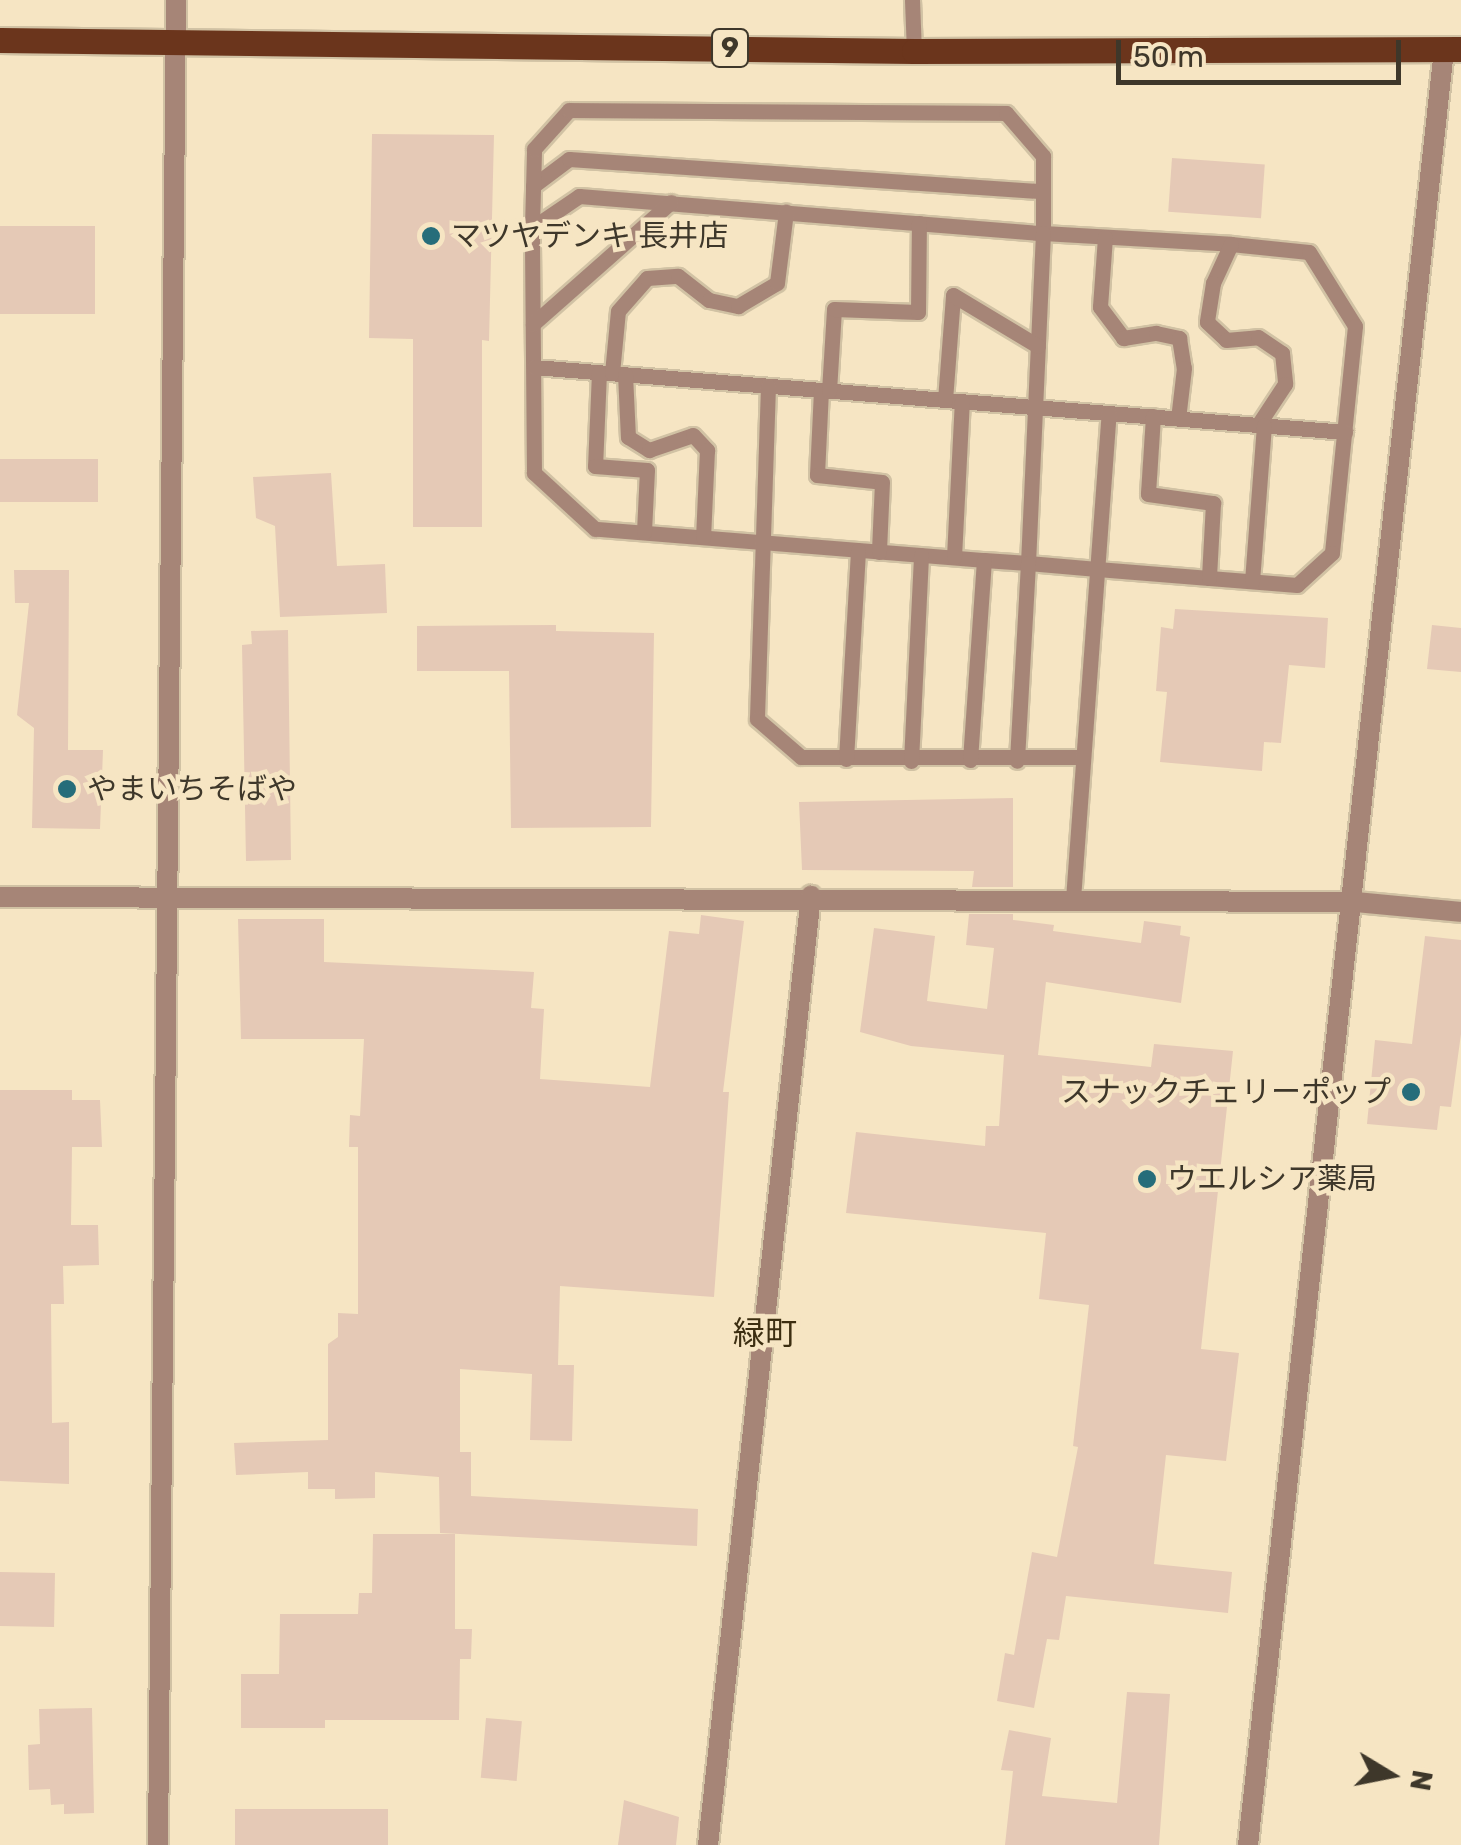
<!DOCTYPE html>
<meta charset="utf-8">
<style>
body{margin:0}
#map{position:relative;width:1461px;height:1845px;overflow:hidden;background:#f6e5c3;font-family:Rubik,"Noto Sans JP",sans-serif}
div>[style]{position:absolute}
.building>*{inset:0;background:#e5c9b6;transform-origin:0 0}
.roads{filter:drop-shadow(2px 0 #d1c2a4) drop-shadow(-2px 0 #d1c2a4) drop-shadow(0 2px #d1c2a4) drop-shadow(0 -2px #d1c2a4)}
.service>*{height:15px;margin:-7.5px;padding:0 7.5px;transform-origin:7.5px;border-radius:7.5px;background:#a68577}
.minor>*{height:20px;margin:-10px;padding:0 10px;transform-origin:10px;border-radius:10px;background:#a68577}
.tertiary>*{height:20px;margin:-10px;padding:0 10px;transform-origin:10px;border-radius:10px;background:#a68577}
.primary>*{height:25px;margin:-12.5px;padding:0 12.5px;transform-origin:12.5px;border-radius:12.5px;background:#6b351c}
.dots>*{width:28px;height:28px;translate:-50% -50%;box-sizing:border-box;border:5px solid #f6e5c3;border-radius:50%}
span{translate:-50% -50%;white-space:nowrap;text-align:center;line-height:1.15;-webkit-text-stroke:9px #f6e5c3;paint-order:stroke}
.shield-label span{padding:2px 8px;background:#f6e5c3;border:2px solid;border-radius:8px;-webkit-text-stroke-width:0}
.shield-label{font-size:28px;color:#3e372a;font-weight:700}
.poi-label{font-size:30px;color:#3e372a}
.left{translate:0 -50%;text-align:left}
.right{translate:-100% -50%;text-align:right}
.neighbourhood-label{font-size:32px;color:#3c2e11}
.north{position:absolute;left:1341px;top:1725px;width:100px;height:100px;-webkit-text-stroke:8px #f6e5c3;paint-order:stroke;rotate:100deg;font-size:28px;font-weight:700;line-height:40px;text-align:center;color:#3e372a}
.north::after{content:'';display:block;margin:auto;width:35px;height:45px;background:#3e372a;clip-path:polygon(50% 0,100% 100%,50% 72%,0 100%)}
.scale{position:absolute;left:1116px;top:40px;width:285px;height:45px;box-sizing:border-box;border:5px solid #3e372a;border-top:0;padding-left:12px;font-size:30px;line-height:35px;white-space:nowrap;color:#3e372a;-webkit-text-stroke:8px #f6e5c3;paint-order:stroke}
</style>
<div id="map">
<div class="building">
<i style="clip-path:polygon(372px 134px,494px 135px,489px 341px,482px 340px,482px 527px,413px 527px,413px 339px,369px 338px)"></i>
<i style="left:1172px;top:158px;width:93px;height:54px;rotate:4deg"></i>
<i style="left:95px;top:226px;width:88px;height:95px;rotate:90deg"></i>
<i style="left:98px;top:459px;width:43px;height:98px;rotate:90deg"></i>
<i style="clip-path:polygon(331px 473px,337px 566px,385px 564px,387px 613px,280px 617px,275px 526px,256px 518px,253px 477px)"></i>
<i style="clip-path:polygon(14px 570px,69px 570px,68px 750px,103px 750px,100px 829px,32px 828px,34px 728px,17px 715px,29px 603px,15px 603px)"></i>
<i style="clip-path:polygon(1175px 609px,1328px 618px,1325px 668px,1289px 665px,1281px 743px,1264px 742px,1262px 771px,1160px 762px,1167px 692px,1156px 691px,1161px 627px,1173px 629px)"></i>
<i style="clip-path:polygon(556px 625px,556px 631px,654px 633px,651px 827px,511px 828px,509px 671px,417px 671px,417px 626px)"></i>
<i style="clip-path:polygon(1432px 625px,1461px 628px,1461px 672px,1427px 669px)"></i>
<i style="clip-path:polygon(288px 630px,291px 860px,246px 861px,242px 645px,252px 644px,251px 631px)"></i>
<i style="clip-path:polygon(1013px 798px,1013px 887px,972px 887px,974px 871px,802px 870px,799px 802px)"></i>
<i style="clip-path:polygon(969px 914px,1013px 914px,1013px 920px,1054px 925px,1053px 931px,1141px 943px,1144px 921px,1181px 926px,1180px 935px,1190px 937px,1181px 1003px,1046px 982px,1038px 1055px,1151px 1067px,1154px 1044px,1233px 1051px,1201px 1349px,1239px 1353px,1226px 1461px,1166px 1455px,1154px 1564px,1232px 1572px,1228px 1613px,1066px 1596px,1059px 1640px,1047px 1639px,1034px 1708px,997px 1701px,1005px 1653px,1014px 1655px,1032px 1552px,1057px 1557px,1078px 1447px,1073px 1446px,1089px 1305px,1039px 1299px,1046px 1233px,846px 1213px,856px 1132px,985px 1146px,986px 1126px,999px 1126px,1004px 1055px,911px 1046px,860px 1032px,874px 928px,935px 936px,927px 1001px,987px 1009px,994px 948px,966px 945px)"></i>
<i style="clip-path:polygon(701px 915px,744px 921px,723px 1092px,729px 1092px,714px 1297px,560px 1286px,558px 1365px,574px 1365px,572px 1441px,530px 1440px,532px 1374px,460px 1369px,460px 1452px,471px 1452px,471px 1496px,698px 1509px,697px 1546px,440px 1533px,439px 1477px,375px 1472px,375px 1498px,335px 1499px,335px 1489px,308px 1489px,308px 1472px,236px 1475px,234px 1443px,328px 1440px,328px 1344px,338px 1337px,338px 1313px,358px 1314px,358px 1147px,349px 1147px,350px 1115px,360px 1116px,364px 1039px,241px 1039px,238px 919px,324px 919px,324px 962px,534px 972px,531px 1008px,544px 1009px,540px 1079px,650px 1087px,669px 931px,699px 934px)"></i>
<i style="clip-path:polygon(1425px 936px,1461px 940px,1461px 1034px,1451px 1107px,1440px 1106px,1437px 1130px,1367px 1124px,1375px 1040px,1412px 1044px)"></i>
<i style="clip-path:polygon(0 1090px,72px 1090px,72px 1100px,100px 1100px,102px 1147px,72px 1147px,71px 1225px,98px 1225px,99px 1265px,63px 1266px,64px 1304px,51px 1304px,52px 1423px,69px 1422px,69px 1484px,0 1481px)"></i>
<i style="clip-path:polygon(373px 1534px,455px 1534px,455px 1629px,472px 1629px,471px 1659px,460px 1659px,459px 1720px,325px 1720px,325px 1728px,241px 1728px,241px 1674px,279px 1674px,280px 1614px,358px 1614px,359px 1593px,372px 1593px)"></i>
<i style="left:0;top:1572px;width:55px;height:54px;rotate:1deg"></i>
<i style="clip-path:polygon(1127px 1692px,1170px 1694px,1159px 1845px,1005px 1845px,1013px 1771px,1001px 1770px,1009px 1730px,1051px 1738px,1042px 1796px,1117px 1803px)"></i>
<i style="clip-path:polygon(92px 1708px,94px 1813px,64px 1814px,64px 1804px,51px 1805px,50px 1789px,29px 1790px,28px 1745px,40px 1744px,39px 1709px)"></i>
<i style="left:486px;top:1718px;width:36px;height:60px;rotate:5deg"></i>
<i style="clip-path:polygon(624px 1800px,679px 1817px,676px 1845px,618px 1845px)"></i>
<i style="left:388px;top:1809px;width:36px;height:153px;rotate:90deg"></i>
</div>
<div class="roads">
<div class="service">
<i style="left:912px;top:0;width:51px;rotate:87.8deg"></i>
<i style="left:533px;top:186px;width:45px;rotate:-36.9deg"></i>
<i style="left:569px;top:159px;width:475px;rotate:3.9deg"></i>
<i style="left:532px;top:228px;width:57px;rotate:-34.2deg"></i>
<i style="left:579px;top:196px;width:465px;rotate:4.6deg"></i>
<i style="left:1043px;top:233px;width:188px;rotate:3.3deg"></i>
<i style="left:1231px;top:244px;width:78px;rotate:5.9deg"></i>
<i style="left:1309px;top:252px;width:87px;rotate:58.1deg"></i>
<i style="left:1355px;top:326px;width:228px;rotate:95.8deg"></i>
<i style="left:1332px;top:553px;width:47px;rotate:137.6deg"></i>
<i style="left:1297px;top:585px;width:88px;rotate:-175.5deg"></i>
<i style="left:1209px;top:578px;width:112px;rotate:-175.4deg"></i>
<i style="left:1097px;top:569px;width:69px;rotate:-175deg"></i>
<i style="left:1028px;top:563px;width:44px;rotate:-176.1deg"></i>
<i style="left:984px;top:560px;width:390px;rotate:-175.4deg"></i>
<i style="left:595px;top:529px;width:83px;rotate:-137.4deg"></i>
<i style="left:534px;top:473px;width:245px;rotate:-90.5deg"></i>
<i style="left:532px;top:228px;width:79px;rotate:-88.5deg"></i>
<i style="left:534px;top:149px;width:52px;rotate:-48.1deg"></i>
<i style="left:569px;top:110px;width:437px;rotate:0.4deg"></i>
<i style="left:1006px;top:113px;width:57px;rotate:49.3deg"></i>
<i style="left:1043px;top:156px;width:77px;rotate:90deg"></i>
<i style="left:1043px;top:233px;width:330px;rotate:92.6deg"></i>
<i style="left:1028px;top:563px;width:198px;rotate:93.2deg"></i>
<i style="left:1105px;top:237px;width:70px;rotate:94.1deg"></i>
<i style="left:1100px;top:307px;width:39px;rotate:53deg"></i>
<i style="left:1123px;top:338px;width:33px;rotate:-9deg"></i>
<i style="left:1156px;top:333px;width:24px;rotate:12deg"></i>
<i style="left:1179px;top:338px;width:30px;rotate:81deg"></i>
<i style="left:1184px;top:368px;width:51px;rotate:96.7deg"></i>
<i style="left:1231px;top:244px;width:43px;rotate:114.8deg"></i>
<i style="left:1213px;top:283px;width:39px;rotate:99deg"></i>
<i style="left:1207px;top:322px;width:26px;rotate:43deg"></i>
<i style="left:1226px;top:340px;width:32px;rotate:-5deg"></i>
<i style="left:1258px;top:337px;width:29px;rotate:34deg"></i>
<i style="left:1282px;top:353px;width:31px;rotate:84deg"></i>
<i style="left:1285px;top:384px;width:49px;rotate:123.4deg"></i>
<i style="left:533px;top:324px;width:184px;rotate:-41.5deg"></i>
<i style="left:534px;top:367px;width:814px;rotate:4.58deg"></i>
<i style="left:599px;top:372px;width:94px;rotate:92.4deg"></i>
<i style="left:595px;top:466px;width:52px;rotate:4.4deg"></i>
<i style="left:647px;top:470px;width:62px;rotate:92.8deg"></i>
<i style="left:612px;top:373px;width:62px;rotate:-84.5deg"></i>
<i style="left:618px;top:311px;width:44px;rotate:-48.7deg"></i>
<i style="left:647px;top:278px;width:31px;rotate:-4deg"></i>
<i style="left:678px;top:276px;width:39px;rotate:38deg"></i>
<i style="left:709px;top:300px;width:30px;rotate:12deg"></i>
<i style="left:738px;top:306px;width:45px;rotate:-30.5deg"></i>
<i style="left:777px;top:283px;width:72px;rotate:-82.8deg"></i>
<i style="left:625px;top:374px;width:63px;rotate:87.3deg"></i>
<i style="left:628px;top:437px;width:25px;rotate:32deg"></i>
<i style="left:649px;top:450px;width:46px;rotate:-18.8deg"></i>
<i style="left:693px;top:435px;width:21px;rotate:47deg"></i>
<i style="left:707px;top:450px;width:87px;rotate:92.6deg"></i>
<i style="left:768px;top:386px;width:333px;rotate:91.9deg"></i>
<i style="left:757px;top:719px;width:58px;rotate:40.8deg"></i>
<i style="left:801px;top:757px;width:279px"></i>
<i style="left:821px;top:390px;width:85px;rotate:92.7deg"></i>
<i style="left:817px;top:475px;width:65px;rotate:6.1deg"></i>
<i style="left:882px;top:482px;width:70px;rotate:92.5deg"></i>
<i style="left:829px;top:391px;width:82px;rotate:-86.5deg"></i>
<i style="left:834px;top:309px;width:84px;rotate:2deg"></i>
<i style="left:918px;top:312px;width:89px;rotate:-89.4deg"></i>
<i style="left:945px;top:400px;width:105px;rotate:-85.6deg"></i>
<i style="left:953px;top:295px;width:99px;rotate:31deg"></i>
<i style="left:1153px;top:416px;width:78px;rotate:93.7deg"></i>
<i style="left:1148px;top:494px;width:66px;rotate:7.9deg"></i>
<i style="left:1213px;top:503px;width:75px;rotate:93.1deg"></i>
<i style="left:954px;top:557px;width:156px;rotate:-87.1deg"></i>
<i style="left:1252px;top:581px;width:156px;rotate:-85.6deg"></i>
<i style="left:846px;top:759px;width:209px;rotate:-86.7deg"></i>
<i style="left:970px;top:760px;width:200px;rotate:-86deg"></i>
<i style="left:911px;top:761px;width:206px;rotate:-87.2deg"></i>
<i style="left:1073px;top:899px;width:487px;rotate:-85.8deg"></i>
</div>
<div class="minor">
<i style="left:0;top:897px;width:1355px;rotate:0.21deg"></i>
<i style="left:1355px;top:902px;width:106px;rotate:5.4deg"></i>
<i style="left:708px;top:1845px;width:955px;rotate:-83.81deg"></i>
<i style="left:1248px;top:1845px;width:1806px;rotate:-83.77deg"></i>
</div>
<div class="tertiary">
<i style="left:158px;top:1845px;width:1845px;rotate:-89.44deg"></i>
</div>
<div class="primary">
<i style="left:0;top:40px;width:914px;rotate:0.69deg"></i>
<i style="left:914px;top:51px;width:547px;rotate:-0.21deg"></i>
</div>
</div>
<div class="dots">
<i style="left:431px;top:236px;background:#266d7a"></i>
<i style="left:67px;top:789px;background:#266d7a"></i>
<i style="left:1411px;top:1092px;background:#266d7a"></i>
<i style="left:1147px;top:1179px;background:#266d7a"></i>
</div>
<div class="shield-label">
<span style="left:730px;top:48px">9</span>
</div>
<div class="poi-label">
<span class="left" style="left:451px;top:236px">マツヤデンキ 長井店</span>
<span class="left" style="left:87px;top:789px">やまいちそばや</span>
<span class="right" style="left:1391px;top:1092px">スナックチェリーポップ</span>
<span class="left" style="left:1167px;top:1179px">ウエルシア薬局</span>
</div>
<div class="neighbourhood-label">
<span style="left:765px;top:1333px">緑町</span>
</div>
<div class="north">N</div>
<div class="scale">50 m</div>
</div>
